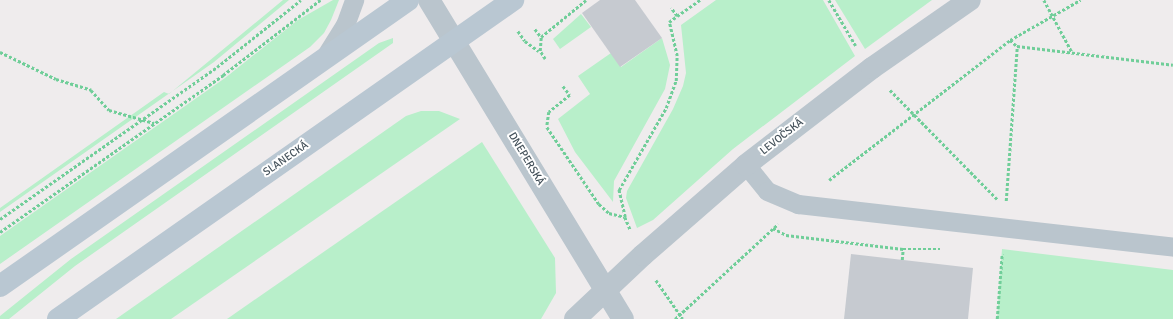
<!DOCTYPE html>
<meta charset="utf-8">
<style>
body{margin:0}
#map{position:relative;width:1173px;height:319px;overflow:hidden;background:#efeced;font-family:Signika,sans-serif}
div>[style]{position:absolute}
.green>*{inset:0;background:#b8efca}
.building>*{inset:0;background:#c6cad0}
.path>*{height:2.5px;margin-top:-1.25px;transform-origin:0;background:repeating-linear-gradient(90deg,#70ce99 0 3px,transparent 0 5px)}
.lane>*{height:19px;margin:-9.5px;padding:0 9.5px;transform-origin:9.5px;border-radius:9.5px;background:#bac5cd}
.street>*{height:22px;margin:-11px;padding:0 11px;transform-origin:11px;border-radius:11px;background:#bac5cd}
.secondary>*{height:22px;margin:-11px;padding:0 11px;transform-origin:11px;border-radius:11px;background:#b9c7d2}
span{translate:-50% -50%;white-space:nowrap;text-align:center;line-height:1.15;-webkit-text-stroke:4px #fff;paint-order:stroke}
.street-label{font-size:11px;color:#44515a}
</style>
<div id="map">
<div class="green">
<i style="clip-path:polygon(283px 0,289px 0,214px 62px,0 212px,0 208px,164px 92px,169px 94px)"></i>
<i style="clip-path:polygon(333px 0,339px 0,331px 20px,324px 33px,310px 47px,0 264px,0 236px,225px 78px,298px 20px)"></i>
<i style="clip-path:polygon(716px 0,823px 0,855px 56px,733px 149px,653px 220px,637px 228px,626px 198px,627px 191px,673px 109px,683px 86px,686px 73px,681px 25px)"></i>
<i style="clip-path:polygon(835px 0,932px 0,865px 49px)"></i>
<i style="clip-path:polygon(581px 14px,591px 27px,560px 49px,553px 39px)"></i>
<i style="clip-path:polygon(393px 38px,393px 43px,75px 266px,9px 319px,0 319px,0 316px,71px 259px,379px 43px)"></i>
<i style="clip-path:polygon(662px 38px,670px 65px,665px 89px,614px 181px,613px 202px,575px 152px,558px 119px,590px 94px,578px 76px,611px 53px,621px 67px)"></i>
<i style="clip-path:polygon(421px 111px,439px 111px,460px 119px,171px 319px,116px 319px,406px 116px)"></i>
<i style="clip-path:polygon(482px 142px,555px 258px,556px 293px,541px 319px,227px 319px)"></i>
<i style="clip-path:polygon(1002px 249px,1173px 270px,1173px 319px,997px 319px)"></i>
</div>
<div class="building">
<i style="clip-path:polygon(600px 0,635px 0,662px 38px,620px 67px,582px 13px)"></i>
<i style="clip-path:polygon(851px 254px,973px 268px,968px 319px,844px 319px)"></i>
</div>
<div class="path">
<i style="left:829px;top:0;width:53px;rotate:59.6deg"></i>
<i style="left:1044px;top:0;width:59px;rotate:61.7deg"></i>
<i style="left:677px;top:16px;width:28px;rotate:-35deg"></i>
<i style="left:535px;top:29px;width:10px;rotate:53deg"></i>
<i style="left:518px;top:31px;width:12px;rotate:55deg"></i>
<i style="left:525px;top:41px;width:17px;rotate:36deg"></i>
<i style="left:1010px;top:40px;width:9px;rotate:41deg"></i>
<i style="left:1017px;top:46px;width:157px;rotate:6.9deg"></i>
<i style="left:0;top:52px;width:62px;rotate:25.7deg"></i>
<i style="left:56px;top:79px;width:37px;rotate:17deg"></i>
<i style="left:91px;top:90px;width:27px;rotate:48deg"></i>
<i style="left:109px;top:110px;width:47px;rotate:16.1deg"></i>
<i style="left:545px;top:59px;width:9px;rotate:-122deg"></i>
<i style="left:540px;top:51px;width:14px;rotate:-86deg"></i>
<i style="left:541px;top:37px;width:58px;rotate:-39.4deg"></i>
<i style="left:563px;top:86px;width:11px;rotate:52deg"></i>
<i style="left:570px;top:95px;width:27px;rotate:141deg"></i>
<i style="left:549px;top:112px;width:15px;rotate:98deg"></i>
<i style="left:547px;top:127px;width:93px;rotate:56deg"></i>
<i style="left:599px;top:204px;width:13px;rotate:42deg"></i>
<i style="left:609px;top:213px;width:16px;rotate:14deg"></i>
<i style="left:625px;top:217px;width:13px;rotate:67deg"></i>
<i style="left:890px;top:90px;width:153px;rotate:45.5deg"></i>
<i style="left:829px;top:180px;width:229px;rotate:-37.7deg"></i>
<i style="left:1010px;top:40px;width:81px;rotate:-29.7deg"></i>
<i style="left:1006px;top:201px;width:155px;rotate:-85.9deg"></i>
<i style="left:625px;top:217px;width:28px;rotate:-103deg"></i>
<i style="left:619px;top:190px;width:95px;rotate:-60.2deg"></i>
<i style="left:666px;top:108px;width:29px;rotate:-70deg"></i>
<i style="left:676px;top:81px;width:25px;rotate:-88deg"></i>
<i style="left:677px;top:56px;width:35px;rotate:-103deg"></i>
<i style="left:669px;top:22px;width:10px;rotate:-37deg"></i>
<i style="left:677px;top:16px;width:10px;rotate:-127deg"></i>
<i style="left:0;top:219px;width:265px;rotate:-35deg"></i>
<i style="left:217px;top:67px;width:107px;rotate:-38.6deg"></i>
<i style="left:773px;top:228px;width:15px;rotate:28deg"></i>
<i style="left:786px;top:235px;width:118px;rotate:6.8deg"></i>
<i style="left:903px;top:249px;width:37px"></i>
<i style="left:0;top:232px;width:273px;rotate:-35.1deg"></i>
<i style="left:223px;top:75px;width:123px;rotate:-37.7deg"></i>
<i style="left:902px;top:260px;width:11px;rotate:-85deg"></i>
<i style="left:656px;top:280px;width:47px;rotate:55.3deg"></i>
<i style="left:675px;top:319px;width:140px;rotate:-42.7deg"></i>
<i style="left:997px;top:319px;width:65px;rotate:-85.6deg"></i>
</div>
<div class="lane">
<i style="left:326px;top:55px;width:36px;rotate:-58deg"></i>
<i style="left:345px;top:25px;width:27px;rotate:-70deg"></i>
<i style="left:746px;top:165px;width:33px;rotate:51deg"></i>
<i style="left:767px;top:191px;width:34px;rotate:23deg"></i>
<i style="left:798px;top:204px;width:377px;rotate:6.5deg"></i>
</div>
<div class="street">
<i style="left:429px;top:0;width:373px;rotate:58.7deg"></i>
<i style="left:575px;top:319px;width:93px;rotate:-43.3deg"></i>
<i style="left:643px;top:255px;width:137px;rotate:-41.1deg"></i>
<i style="left:746px;top:165px;width:159px;rotate:-37.6deg"></i>
<i style="left:872px;top:68px;width:119px;rotate:-34.8deg"></i>
</div>
<div class="secondary">
<i style="left:0;top:286px;width:498px;rotate:-35deg"></i>
<i style="left:58px;top:319px;width:556px;rotate:-35.03deg"></i>
</div>
<div class="street-label">
<span style="left:782px;top:137px;rotate:-38deg">LEVOČSKÁ</span>
<span style="left:286px;top:159px;rotate:-35deg">SLANECKÁ</span>
<span style="left:526px;top:159px;rotate:59deg">DNEPERSKÁ</span>
</div>
</div>
